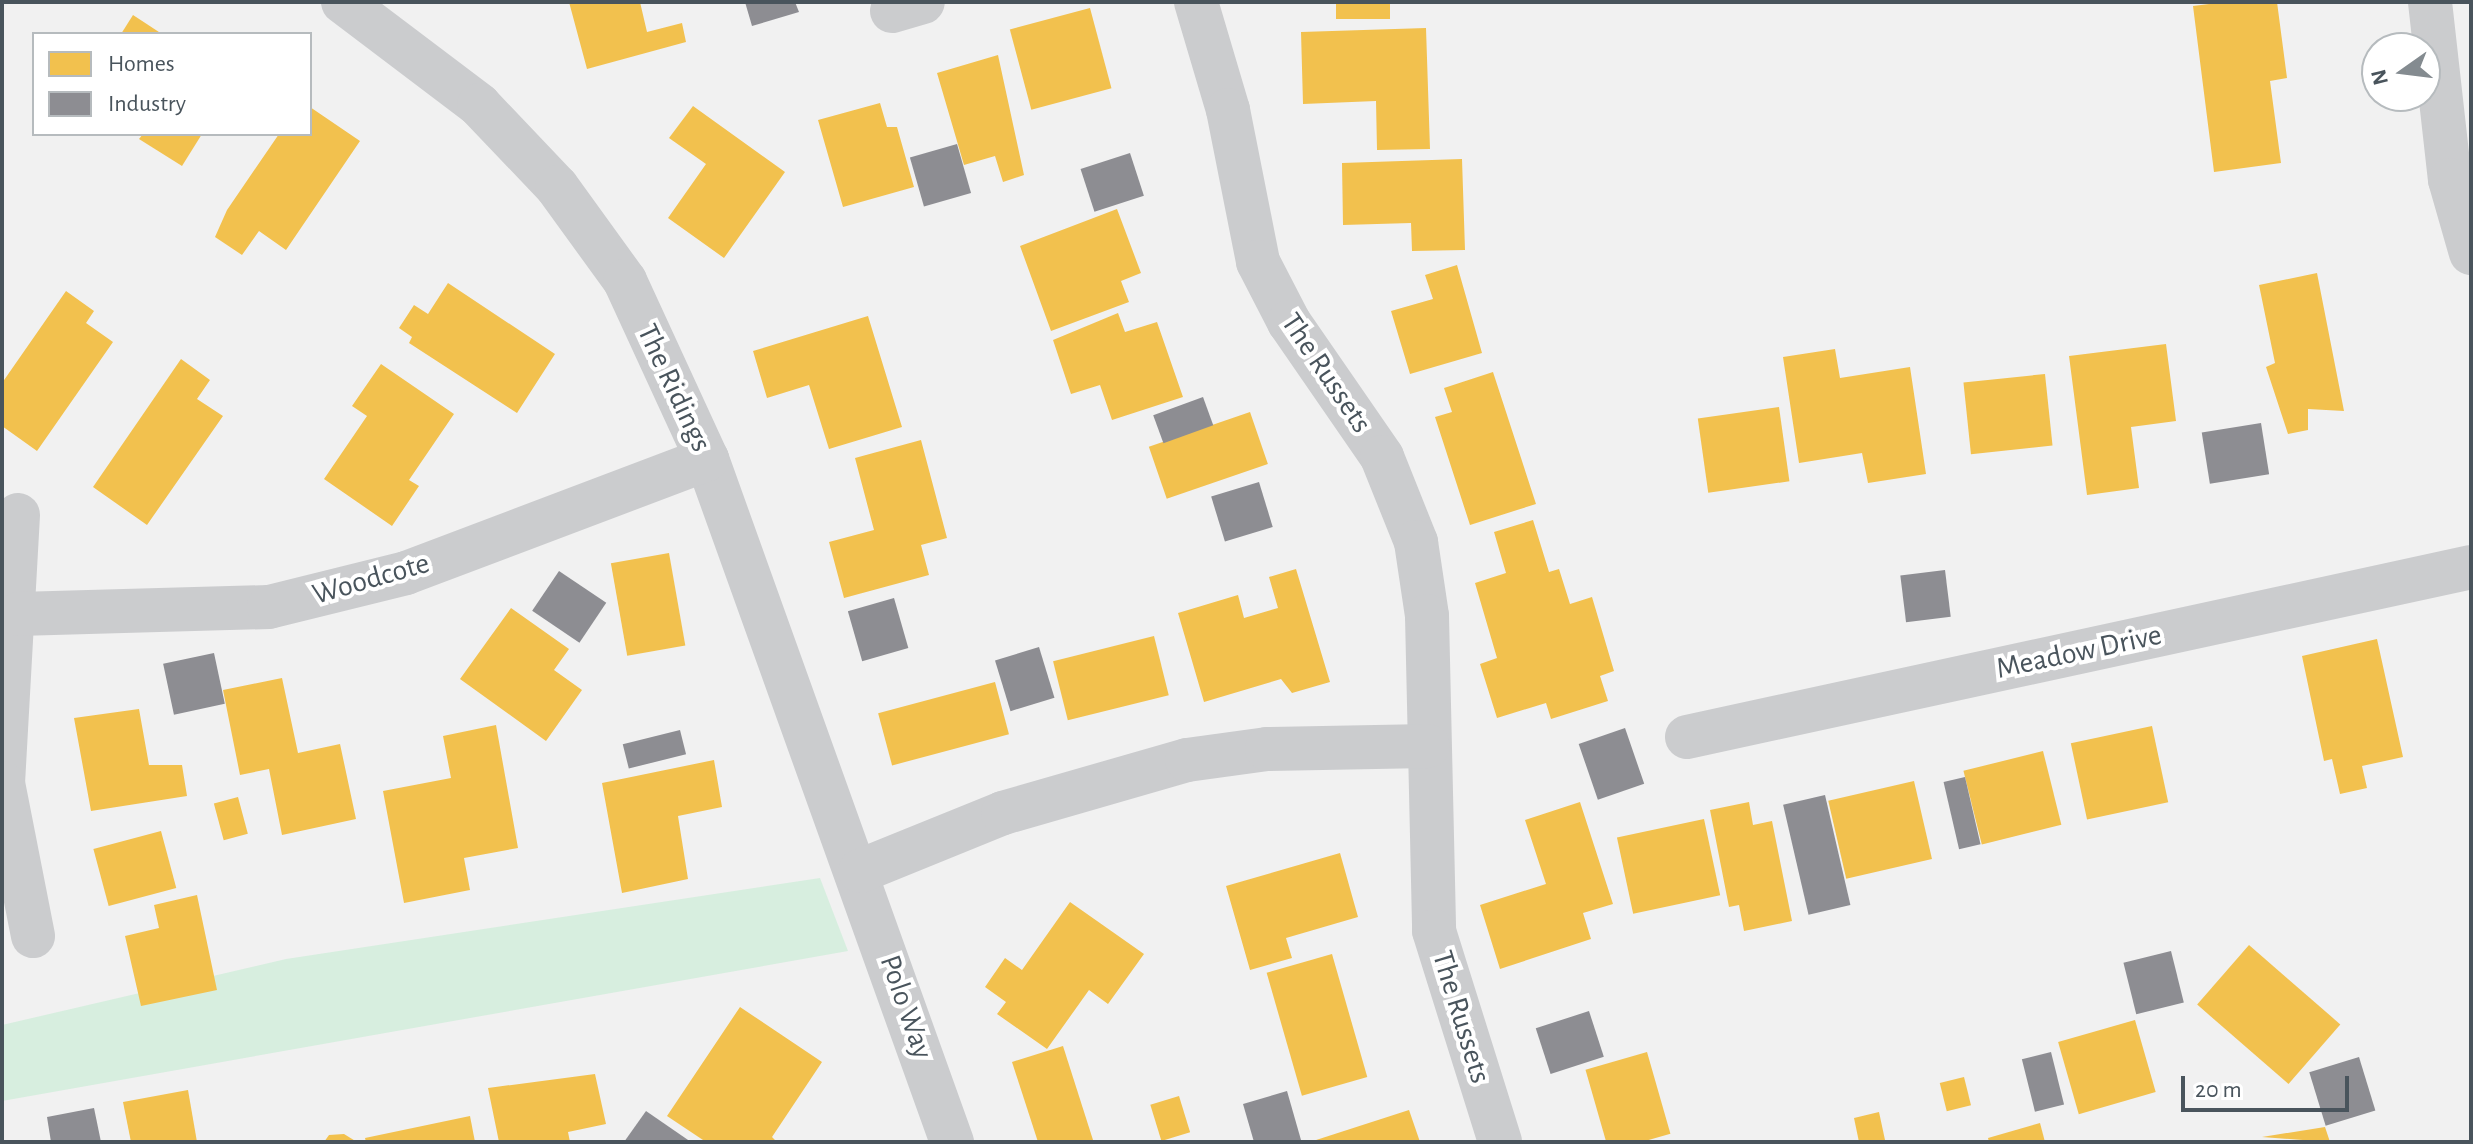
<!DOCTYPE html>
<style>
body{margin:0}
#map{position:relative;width:2473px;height:1144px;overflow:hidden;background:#f1f1f1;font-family:"Alegreya Sans",sans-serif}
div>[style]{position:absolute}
.green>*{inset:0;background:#d7eedf}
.homes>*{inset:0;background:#f2c14e;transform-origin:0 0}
.industry>*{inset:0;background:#8d8d92;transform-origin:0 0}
.street>*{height:44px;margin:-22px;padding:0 22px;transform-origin:22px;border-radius:22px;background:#cbccce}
span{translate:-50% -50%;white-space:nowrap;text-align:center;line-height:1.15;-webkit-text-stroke:8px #fff;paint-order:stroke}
.street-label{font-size:30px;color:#49545c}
.frame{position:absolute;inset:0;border:4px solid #49545c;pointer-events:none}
.legend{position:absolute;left:32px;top:32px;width:280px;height:104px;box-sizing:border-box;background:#fff;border:2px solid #b6bbbe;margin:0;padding:10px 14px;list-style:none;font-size:24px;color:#49545c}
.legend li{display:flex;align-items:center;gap:16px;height:40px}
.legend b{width:40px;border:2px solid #b6bbbe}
.north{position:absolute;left:2361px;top:32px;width:80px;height:80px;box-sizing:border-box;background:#fff;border:2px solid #b6bbbe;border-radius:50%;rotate:256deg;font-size:22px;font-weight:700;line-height:32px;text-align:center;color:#49545c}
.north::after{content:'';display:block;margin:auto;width:28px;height:36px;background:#848b90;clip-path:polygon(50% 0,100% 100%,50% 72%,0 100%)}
.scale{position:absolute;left:2181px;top:1076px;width:168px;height:36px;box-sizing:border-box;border:4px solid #49545c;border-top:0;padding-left:10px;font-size:24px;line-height:28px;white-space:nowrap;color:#49545c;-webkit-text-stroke:6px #fff;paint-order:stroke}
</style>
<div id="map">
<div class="green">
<i style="clip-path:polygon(820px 878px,848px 951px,2px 1101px,2px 1025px,286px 959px)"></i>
</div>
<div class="homes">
<i style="clip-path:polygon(569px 2px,640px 2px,647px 32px,682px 23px,686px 42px,587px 69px)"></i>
<i style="left:1336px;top:2px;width:54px;height:17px"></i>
<i style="clip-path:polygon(2225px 2px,2277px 2px,2287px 78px,2270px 81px,2281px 163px,2214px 172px,2193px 6px)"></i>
<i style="left:1090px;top:8px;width:83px;height:83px;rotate:75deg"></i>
<i style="clip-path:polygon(133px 15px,162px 34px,121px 34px)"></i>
<i style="clip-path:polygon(1426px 28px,1430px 149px,1377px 150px,1376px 101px,1303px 104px,1301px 32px)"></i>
<i style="clip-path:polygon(998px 55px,1024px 175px,1003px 182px,995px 156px,964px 165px,937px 73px)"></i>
<i style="clip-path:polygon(880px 103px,887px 127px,897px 127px,914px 187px,843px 207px,818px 120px)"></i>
<i style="clip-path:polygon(693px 106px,785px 172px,724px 258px,668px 218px,706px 164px,669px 138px)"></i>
<i style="clip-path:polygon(310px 107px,360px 141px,286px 250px,259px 231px,242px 255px,215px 237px,227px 210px,279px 134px,310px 134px)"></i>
<i style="clip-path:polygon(143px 134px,202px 134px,182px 166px,139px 139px)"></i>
<i style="clip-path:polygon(1462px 159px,1465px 250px,1412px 251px,1411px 223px,1343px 225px,1342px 163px)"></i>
<i style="clip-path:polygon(1117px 209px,1141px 273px,1121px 281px,1129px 302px,1051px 331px,1020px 246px)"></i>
<i style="clip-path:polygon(1457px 265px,1482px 353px,1410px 374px,1391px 311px,1433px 299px,1425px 275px)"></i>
<i style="clip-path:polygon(2317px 273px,2344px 411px,2308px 409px,2308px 430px,2288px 434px,2266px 367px,2275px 363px,2259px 285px)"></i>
<i style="clip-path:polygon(448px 283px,555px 354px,517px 413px,409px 343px,412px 337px,399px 328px,414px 305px,428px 314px)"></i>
<i style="clip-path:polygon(66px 291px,94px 311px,86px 323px,113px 342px,37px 451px,2px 426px,2px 383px)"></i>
<i style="clip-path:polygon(1118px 313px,1125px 332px,1157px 322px,1183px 397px,1112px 420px,1100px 385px,1071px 394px,1053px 340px)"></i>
<i style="clip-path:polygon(868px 316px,902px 427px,829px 449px,809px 385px,767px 398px,753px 351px)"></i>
<i style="clip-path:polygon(2166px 344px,2176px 421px,2131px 427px,2139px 488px,2087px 495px,2069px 356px)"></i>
<i style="clip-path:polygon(1835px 349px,1840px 378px,1910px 367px,1926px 474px,1868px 483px,1862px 453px,1799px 463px,1783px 357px)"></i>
<i style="clip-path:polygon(181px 359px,210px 380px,197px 399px,223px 416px,147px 525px,93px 487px)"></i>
<i style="clip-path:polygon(381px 364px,454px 414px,409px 480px,419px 486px,392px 526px,324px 479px,367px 416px,352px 406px)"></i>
<i style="clip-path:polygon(1493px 372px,1536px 504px,1470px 525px,1435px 417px,1452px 412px,1444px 388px)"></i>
<i style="left:2045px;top:374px;width:72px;height:82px;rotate:84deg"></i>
<i style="left:1779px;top:407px;width:75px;height:82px;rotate:82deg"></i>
<i style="left:1250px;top:412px;width:55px;height:107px;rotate:71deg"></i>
<i style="clip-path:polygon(921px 440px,947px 538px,921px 545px,929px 575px,844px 598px,829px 542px,874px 530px,855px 458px)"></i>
<i style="clip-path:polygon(1533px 520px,1549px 572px,1559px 569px,1570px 604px,1592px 597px,1614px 671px,1600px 676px,1608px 701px,1551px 719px,1546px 703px,1497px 718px,1480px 664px,1497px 658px,1475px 583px,1506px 573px,1494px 532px)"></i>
<i style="left:669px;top:553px;width:94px;height:59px;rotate:80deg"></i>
<i style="clip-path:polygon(1296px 569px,1330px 682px,1292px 693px,1281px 679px,1204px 702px,1178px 613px,1238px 595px,1244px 618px,1278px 608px,1269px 577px)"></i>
<i style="clip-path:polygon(511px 608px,569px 649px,554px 670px,582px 690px,546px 741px,460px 679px)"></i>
<i style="left:1154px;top:636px;width:61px;height:104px;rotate:76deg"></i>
<i style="clip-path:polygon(2377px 639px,2403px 757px,2362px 766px,2367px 788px,2340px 794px,2332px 759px,2324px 761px,2302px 656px)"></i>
<i style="clip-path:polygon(282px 678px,298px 753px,340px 744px,356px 819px,282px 835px,269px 769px,240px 775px,223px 690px)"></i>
<i style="left:995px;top:682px;width:54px;height:121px;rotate:75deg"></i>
<i style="clip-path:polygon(139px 709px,149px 765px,182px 765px,187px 796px,91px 811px,74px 718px)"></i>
<i style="clip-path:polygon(496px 725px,518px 848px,464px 858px,470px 890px,404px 903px,383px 791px,451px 778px,443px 736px)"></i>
<i style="left:2152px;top:726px;width:78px;height:83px;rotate:78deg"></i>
<i style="left:2043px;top:751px;width:76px;height:82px;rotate:76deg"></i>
<i style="clip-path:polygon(714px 760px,722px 807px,678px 816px,688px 879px,622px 893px,602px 783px)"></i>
<i style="left:1914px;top:781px;width:80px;height:88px;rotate:77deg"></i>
<i style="left:238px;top:797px;width:38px;height:25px;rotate:75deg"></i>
<i style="clip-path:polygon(1580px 802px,1613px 904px,1583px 913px,1591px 939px,1500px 969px,1480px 905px,1546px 884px,1525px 820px)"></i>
<i style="clip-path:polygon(1749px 802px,1753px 825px,1772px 821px,1792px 921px,1744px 931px,1739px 905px,1729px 907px,1710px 810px)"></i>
<i style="left:1704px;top:819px;width:78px;height:89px;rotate:78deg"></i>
<i style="left:161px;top:831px;width:59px;height:70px;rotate:75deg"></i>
<i style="clip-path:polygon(1340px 853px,1358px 917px,1286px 938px,1292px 958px,1250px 970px,1226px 886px)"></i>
<i style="clip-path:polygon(197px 895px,217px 990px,141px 1006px,125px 936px,159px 928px,154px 905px)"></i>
<i style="clip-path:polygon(1070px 902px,1144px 954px,1108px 1004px,1089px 990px,1047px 1049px,997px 1014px,1006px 1002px,985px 987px,1005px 958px,1022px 970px)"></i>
<i style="left:2249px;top:945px;width:121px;height:79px;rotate:41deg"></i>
<i style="left:1332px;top:954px;width:128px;height:68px;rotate:74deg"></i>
<i style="clip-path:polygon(740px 1007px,822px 1062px,772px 1137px,777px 1142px,706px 1142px,667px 1116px)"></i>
<i style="left:2135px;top:1020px;width:75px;height:80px;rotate:74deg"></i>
<i style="clip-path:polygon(1063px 1046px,1093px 1140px,1038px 1142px,1012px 1062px)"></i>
<i style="left:1647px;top:1052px;width:85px;height:64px;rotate:74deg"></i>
<i style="clip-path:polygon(595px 1074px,606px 1124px,568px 1132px,570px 1142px,499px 1142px,488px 1088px)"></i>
<i style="left:1964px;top:1077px;width:29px;height:25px;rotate:76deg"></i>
<i style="clip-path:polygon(188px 1090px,197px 1142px,131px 1142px,123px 1102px)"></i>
<i style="left:1179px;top:1096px;width:38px;height:30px;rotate:73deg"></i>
<i style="clip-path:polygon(1409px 1110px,1420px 1142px,1313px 1142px,1313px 1141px)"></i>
<i style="clip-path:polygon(1879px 1112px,1885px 1140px,1859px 1142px,1854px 1118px)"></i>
<i style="clip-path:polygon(470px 1116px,475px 1142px,366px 1142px,365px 1138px)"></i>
<i style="clip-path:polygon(2040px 1123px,2045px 1142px,1989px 1142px,1988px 1138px)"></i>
<i style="clip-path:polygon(2325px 1127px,2330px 1142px,2262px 1137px)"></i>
<i style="clip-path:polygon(344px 1134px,357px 1142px,324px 1142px,329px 1135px)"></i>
</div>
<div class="industry">
<i style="clip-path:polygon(745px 2px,795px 2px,799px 12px,752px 26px)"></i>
<i style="left:957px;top:144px;width:51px;height:49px;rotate:74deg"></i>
<i style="left:1130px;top:153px;width:45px;height:52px;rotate:72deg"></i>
<i style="left:1203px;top:397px;width:30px;height:53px;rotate:70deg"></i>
<i style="left:2261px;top:423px;width:52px;height:60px;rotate:81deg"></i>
<i style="left:1259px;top:482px;width:47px;height:50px;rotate:73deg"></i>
<i style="left:1945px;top:570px;width:47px;height:45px;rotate:83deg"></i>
<i style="left:559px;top:571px;width:57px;height:48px;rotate:34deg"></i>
<i style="left:894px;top:598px;width:52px;height:48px;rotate:74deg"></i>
<i style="left:1039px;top:647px;width:53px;height:46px;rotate:73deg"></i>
<i style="left:214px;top:653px;width:52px;height:52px;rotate:78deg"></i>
<i style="left:1625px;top:728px;width:59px;height:49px;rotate:71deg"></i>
<i style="left:680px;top:730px;width:25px;height:59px;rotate:76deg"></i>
<i style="left:1965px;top:777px;width:69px;height:22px;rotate:77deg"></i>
<i style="left:1825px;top:795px;width:113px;height:43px;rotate:77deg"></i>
<i style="left:2171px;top:951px;width:53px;height:49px;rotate:76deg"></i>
<i style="left:1589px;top:1011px;width:48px;height:56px;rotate:72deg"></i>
<i style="left:2051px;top:1052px;width:54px;height:30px;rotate:76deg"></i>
<i style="left:2359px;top:1057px;width:56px;height:52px;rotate:73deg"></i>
<i style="clip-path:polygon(1287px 1091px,1301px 1140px,1254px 1142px,1243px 1104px)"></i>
<i style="clip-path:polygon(94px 1108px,101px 1142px,51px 1142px,47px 1117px)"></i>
<i style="clip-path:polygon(646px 1111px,691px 1142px,624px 1142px)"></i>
</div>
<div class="street">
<i style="left:343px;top:2px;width:171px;rotate:37.1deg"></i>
<i style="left:479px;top:105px;width:113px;rotate:46.4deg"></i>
<i style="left:557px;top:187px;width:116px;rotate:54.1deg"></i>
<i style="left:625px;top:281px;width:196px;rotate:65.3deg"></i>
<i style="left:707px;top:459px;width:726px;rotate:70.27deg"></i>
<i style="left:1196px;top:2px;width:113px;rotate:73.5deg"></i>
<i style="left:1228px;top:110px;width:155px;rotate:78.8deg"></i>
<i style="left:1258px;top:262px;width:68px;rotate:62.7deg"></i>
<i style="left:1289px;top:322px;width:164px;rotate:55.4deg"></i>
<i style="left:1382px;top:457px;width:92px;rotate:68.2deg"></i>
<i style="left:1416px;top:542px;width:75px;rotate:81.5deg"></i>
<i style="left:1427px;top:616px;width:315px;rotate:88.7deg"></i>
<i style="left:1434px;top:931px;width:221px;rotate:72.6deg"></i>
<i style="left:2430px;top:2px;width:179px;rotate:83.6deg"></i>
<i style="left:2450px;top:180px;width:76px;rotate:74deg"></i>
<i style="left:892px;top:11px;width:32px;rotate:-16deg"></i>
<i style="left:18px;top:515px;width:268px;rotate:93.2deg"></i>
<i style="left:3px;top:783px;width:156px;rotate:78.9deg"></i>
<i style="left:18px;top:614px;width:251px;rotate:-1.6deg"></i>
<i style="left:269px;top:607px;width:141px;rotate:-13.9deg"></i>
<i style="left:406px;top:573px;width:322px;rotate:-20.7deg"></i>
<i style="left:1687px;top:737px;width:802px;rotate:-12.23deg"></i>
<i style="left:860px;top:871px;width:154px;rotate:-22.1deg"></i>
<i style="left:1003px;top:813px;width:191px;rotate:-16.1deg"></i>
<i style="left:1187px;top:760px;width:81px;rotate:-7.8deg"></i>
<i style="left:1267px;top:749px;width:161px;rotate:-1.1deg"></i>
</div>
<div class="street-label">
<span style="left:1326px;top:373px;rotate:56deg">The Russets</span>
<span style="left:674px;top:388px;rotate:65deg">The Ridings</span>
<span style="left:371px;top:579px;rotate:-16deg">Woodcote</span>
<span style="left:2079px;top:652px;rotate:-12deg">Meadow Drive</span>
<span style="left:906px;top:1007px;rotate:71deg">Polo Way</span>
<span style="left:1461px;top:1017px;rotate:73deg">The Russets</span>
</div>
<div class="frame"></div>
<ul class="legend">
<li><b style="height:22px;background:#f2c14e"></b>Homes</li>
<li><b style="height:22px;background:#8d8d92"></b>Industry</li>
</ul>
<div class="north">N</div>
<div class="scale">20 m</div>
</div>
